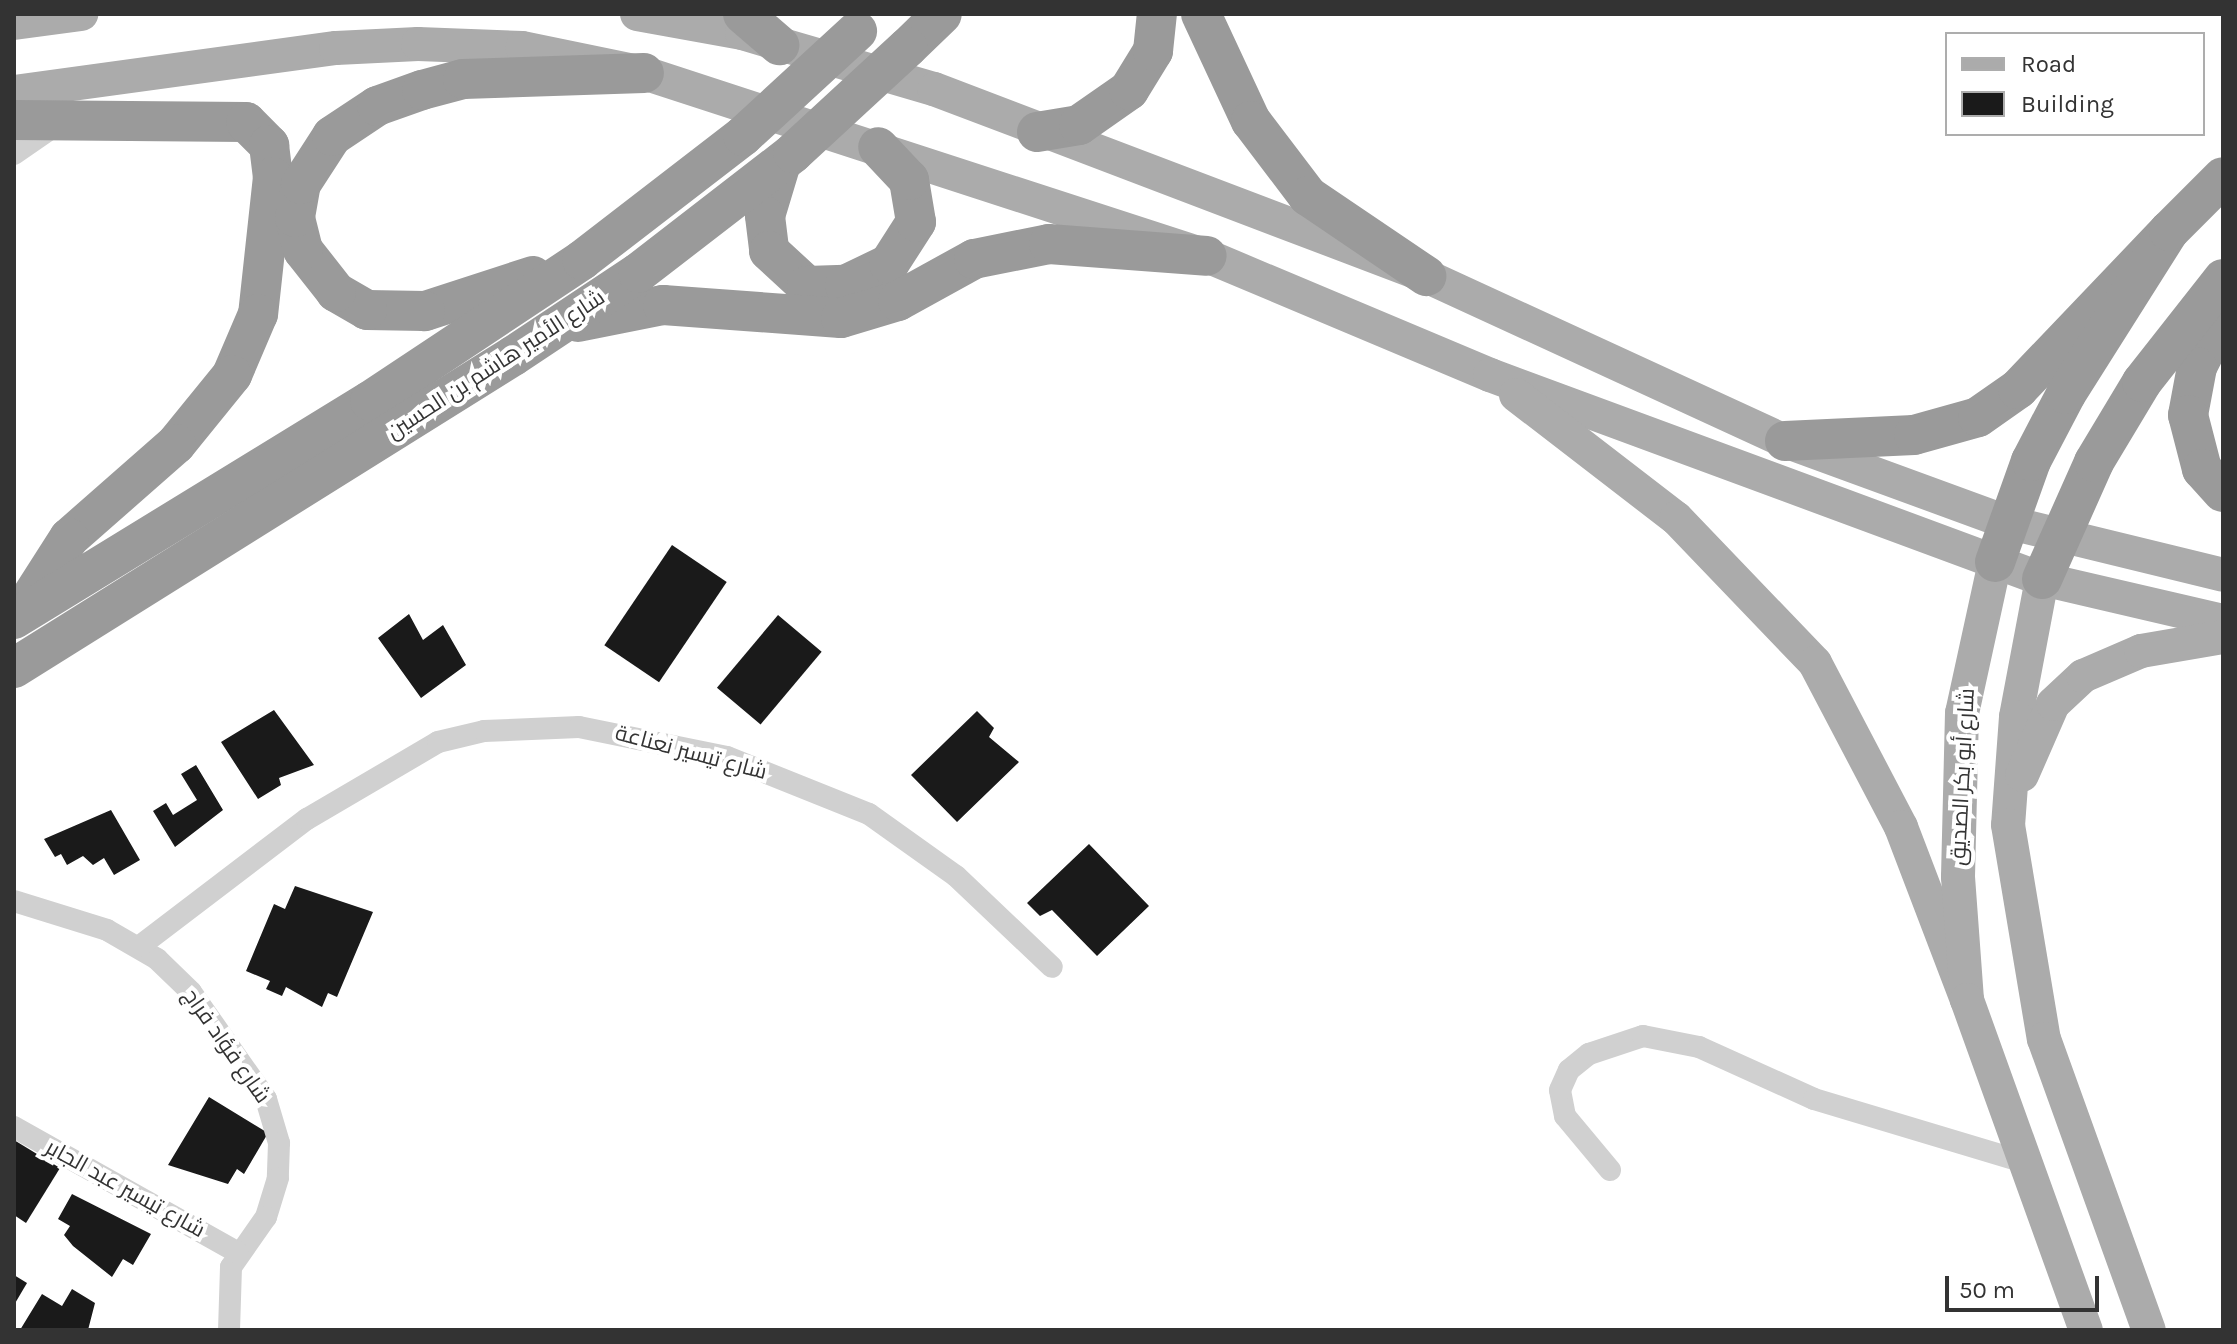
<!DOCTYPE html>
<meta charset="utf-8">
<style>
body{margin:0}
#map{position:relative;width:2237px;height:1344px;overflow:hidden;background:#fff;font-family:Karla,Cairo,sans-serif}
div>[style]{position:absolute}
.building>*{inset:0;background:#1a1a1a;transform-origin:0 0}
.street>*{height:22px;margin:-11px;padding:0 11px;transform-origin:11px;border-radius:11px;background:#d0d0d0}
.primary>*{height:34px;margin:-17px;padding:0 17px;transform-origin:17px;border-radius:17px;background:#ababab}
.highway>*{height:40px;margin:-20px;padding:0 20px;transform-origin:20px;border-radius:20px;background:#9a9a9a}
.highway-bridge>*{height:40px;margin:-20px;padding:0 20px;transform-origin:20px;border-radius:20px;background:#9a9a9a}
span{translate:-50% -50%;white-space:nowrap;text-align:center;line-height:1.15;-webkit-text-stroke:8px #fff;paint-order:stroke}
.street-label{font-size:22px;color:#333}
.frame{position:absolute;inset:0;border:16px solid #333;pointer-events:none}
.legend{position:absolute;left:1945px;top:32px;width:260px;height:104px;box-sizing:border-box;background:#fff;border:2px solid #adadad;margin:0;padding:10px 14px;list-style:none;font-size:24px;color:#333}
.legend li{display:flex;align-items:center;gap:16px;height:40px}
.legend b{width:40px;border:2px solid #adadad}
.scale{position:absolute;left:1945px;top:1276px;width:154px;height:36px;box-sizing:border-box;border:4px solid #333;border-top:0;padding-left:10px;font-size:24px;line-height:28px;white-space:nowrap;color:#333;-webkit-text-stroke:6px #fff;paint-order:stroke}
</style>
<div id="map">
<div class="building">
<i style="left:672px;top:545px;width:66px;height:121px;rotate:34deg"></i>
<i style="clip-path:polygon(409px 614px,423px 640px,443px 625px,466px 665px,421px 698px,378px 638px)"></i>
<i style="left:778px;top:615px;width:57px;height:95px;rotate:40deg"></i>
<i style="clip-path:polygon(274px 710px,314px 765px,279px 778px,281px 785px,258px 799px,221px 742px)"></i>
<i style="clip-path:polygon(977px 711px,994px 728px,989px 737px,1019px 762px,957px 822px,911px 775px)"></i>
<i style="clip-path:polygon(196px 765px,223px 810px,175px 847px,153px 811px,166px 803px,173px 815px,197px 800px,181px 774px)"></i>
<i style="clip-path:polygon(111px 810px,140px 860px,114px 875px,104px 858px,93px 865px,83px 856px,67px 865px,61px 854px,55px 857px,44px 839px)"></i>
<i style="clip-path:polygon(1089px 844px,1149px 906px,1097px 956px,1052px 910px,1040px 916px,1027px 903px)"></i>
<i style="clip-path:polygon(295px 886px,373px 912px,337px 997px,328px 993px,322px 1007px,286px 987px,282px 996px,266px 989px,270px 981px,246px 971px,274px 904px,285px 909px)"></i>
<i style="clip-path:polygon(209px 1097px,268px 1133px,244px 1174px,237px 1169px,228px 1184px,168px 1165px)"></i>
<i style="clip-path:polygon(14px 1140px,60px 1168px,26px 1223px,14px 1215px)"></i>
<i style="clip-path:polygon(72px 1194px,151px 1234px,133px 1265px,123px 1259px,112px 1277px,73px 1246px,64px 1235px,70px 1226px,58px 1219px)"></i>
<i style="clip-path:polygon(14px 1275px,27px 1283px,14px 1305px)"></i>
<i style="clip-path:polygon(72px 1289px,95px 1303px,88px 1330px,20px 1330px,42px 1294px,62px 1306px)"></i>
</div>
<div class="street">
<i style="left:14px;top:154px;width:51px;rotate:-34.6deg"></i>
<i style="left:14px;top:901px;width:97px;rotate:17.3deg"></i>
<i style="left:107px;top:930px;width:58px;rotate:30.1deg"></i>
<i style="left:157px;top:959px;width:47px;rotate:44.1deg"></i>
<i style="left:191px;top:992px;width:131px;rotate:55deg"></i>
<i style="left:266px;top:1099px;width:46px;rotate:73.5deg"></i>
<i style="left:279px;top:1143px;width:35px;rotate:92deg"></i>
<i style="left:278px;top:1178px;width:41px;rotate:107.1deg"></i>
<i style="left:266px;top:1217px;width:61px;rotate:125deg"></i>
<i style="left:231px;top:1267px;width:63px;rotate:91.8deg"></i>
<i style="left:140px;top:946px;width:210px;rotate:-37.3deg"></i>
<i style="left:307px;top:819px;width:152px;rotate:-30.4deg"></i>
<i style="left:438px;top:742px;width:47px;rotate:-13.4deg"></i>
<i style="left:484px;top:731px;width:95px;rotate:-2.4deg"></i>
<i style="left:579px;top:727px;width:151px;rotate:11.5deg"></i>
<i style="left:727px;top:757px;width:153px;rotate:21.9deg"></i>
<i style="left:869px;top:814px;width:107px;rotate:35.5deg"></i>
<i style="left:956px;top:876px;width:132px;rotate:43.5deg"></i>
<i style="left:14px;top:1127px;width:256px;rotate:29.3deg"></i>
<i style="left:1610px;top:1170px;width:70px;rotate:-129.8deg"></i>
<i style="left:1565px;top:1116px;width:26px;rotate:-101deg"></i>
<i style="left:1560px;top:1090px;width:22px;rotate:-66deg"></i>
<i style="left:1569px;top:1070px;width:26px;rotate:-39deg"></i>
<i style="left:1589px;top:1054px;width:57px;rotate:-18.4deg"></i>
<i style="left:1643px;top:1036px;width:57px;rotate:11.1deg"></i>
<i style="left:1699px;top:1047px;width:126px;rotate:24.3deg"></i>
<i style="left:1814px;top:1099px;width:219px;rotate:16.7deg"></i>
</div>
<div class="primary">
<i style="left:637px;top:14px;width:107px;rotate:10.3deg"></i>
<i style="left:742px;top:33px;width:200px;rotate:16.3deg"></i>
<i style="left:934px;top:89px;width:526px;rotate:20.81deg"></i>
<i style="left:1426px;top:276px;width:395px;rotate:24.7deg"></i>
<i style="left:1785px;top:441px;width:235px;rotate:20.1deg"></i>
<i style="left:2006px;top:522px;width:223px;rotate:13.7deg"></i>
<i style="left:14px;top:23px;width:68px;rotate:-7.7deg"></i>
<i style="left:14px;top:92px;width:325px;rotate:-7.8deg"></i>
<i style="left:336px;top:48px;width:82px;rotate:-2.8deg"></i>
<i style="left:418px;top:44px;width:104px;rotate:2.2deg"></i>
<i style="left:522px;top:48px;width:125px;rotate:11.6deg"></i>
<i style="left:644px;top:73px;width:592px;rotate:18.01deg"></i>
<i style="left:1207px;top:256px;width:307px;rotate:22.8deg"></i>
<i style="left:1490px;top:375px;width:588px;rotate:20.28deg"></i>
<i style="left:2042px;top:579px;width:186px;rotate:13.1deg"></i>
<i style="left:1516px;top:395px;width:202px;rotate:37.6deg"></i>
<i style="left:1676px;top:518px;width:201px;rotate:46.2deg"></i>
<i style="left:1815px;top:663px;width:185px;rotate:62.3deg"></i>
<i style="left:1901px;top:827px;width:185px;rotate:69.1deg"></i>
<i style="left:1995px;top:562px;width:155px;rotate:102.3deg"></i>
<i style="left:1962px;top:713px;width:164px;rotate:91.4deg"></i>
<i style="left:1958px;top:877px;width:123px;rotate:85.8deg"></i>
<i style="left:1967px;top:1000px;width:351px;rotate:70.2deg"></i>
<i style="left:2042px;top:579px;width:140px;rotate:100.7deg"></i>
<i style="left:2016px;top:717px;width:108px;rotate:94.2deg"></i>
<i style="left:2008px;top:825px;width:217px;rotate:80.5deg"></i>
<i style="left:2044px;top:1039px;width:309px;rotate:70.2deg"></i>
<i style="left:2022px;top:775px;width:77px;rotate:-66.4deg"></i>
<i style="left:2053px;top:704px;width:41px;rotate:-43deg"></i>
<i style="left:2083px;top:676px;width:63px;rotate:-23.3deg"></i>
<i style="left:2141px;top:651px;width:83px;rotate:-9.7deg"></i>
</div>
<div class="highway">
<i style="left:743px;top:14px;width:48px;rotate:40.7deg"></i>
<i style="left:1201px;top:14px;width:118px;rotate:65deg"></i>
<i style="left:1251px;top:121px;width:94px;rotate:52.8deg"></i>
<i style="left:1308px;top:196px;width:143px;rotate:34.1deg"></i>
<i style="left:908px;top:47px;width:47px;rotate:-44.1deg"></i>
<i style="left:14px;top:120px;width:232px;rotate:0.5deg"></i>
<i style="left:246px;top:122px;width:33px;rotate:45deg"></i>
<i style="left:269px;top:145px;width:32px;rotate:83deg"></i>
<i style="left:273px;top:177px;width:138px;rotate:96.2deg"></i>
<i style="left:258px;top:314px;width:66px;rotate:113.1deg"></i>
<i style="left:232px;top:375px;width:89px;rotate:129.1deg"></i>
<i style="left:176px;top:444px;width:142px;rotate:138.7deg"></i>
<i style="left:69px;top:538px;width:89px;rotate:122.6deg"></i>
<i style="left:1037px;top:132px;width:43px;rotate:-9.5deg"></i>
<i style="left:1079px;top:125px;width:61px;rotate:-35deg"></i>
<i style="left:1129px;top:90px;width:46px;rotate:-58.4deg"></i>
<i style="left:1153px;top:51px;width:37px;rotate:-84deg"></i>
<i style="left:781px;top:163px;width:55px;rotate:106.8deg"></i>
<i style="left:765px;top:216px;width:35px;rotate:83deg"></i>
<i style="left:769px;top:251px;width:52px;rotate:42.6deg"></i>
<i style="left:807px;top:286px;width:38px;rotate:-2deg"></i>
<i style="left:845px;top:285px;width:49px;rotate:-25.5deg"></i>
<i style="left:889px;top:264px;width:50px;rotate:-57.3deg"></i>
<i style="left:916px;top:222px;width:43px;rotate:-99.5deg"></i>
<i style="left:909px;top:180px;width:45px;rotate:-133.2deg"></i>
<i style="left:533px;top:276px;width:114px;rotate:162deg"></i>
<i style="left:425px;top:311px;width:58px;rotate:-179deg"></i>
<i style="left:367px;top:310px;width:36px;rotate:-150deg"></i>
<i style="left:336px;top:292px;width:53px;rotate:-128.2deg"></i>
<i style="left:303px;top:250px;width:34px;rotate:-104deg"></i>
<i style="left:295px;top:217px;width:34px;rotate:-80deg"></i>
<i style="left:301px;top:184px;width:57px;rotate:-57.1deg"></i>
<i style="left:332px;top:136px;width:54px;rotate:-33.7deg"></i>
<i style="left:377px;top:106px;width:48px;rotate:-19.6deg"></i>
<i style="left:422px;top:90px;width:42px;rotate:-15deg"></i>
<i style="left:463px;top:79px;width:181px;rotate:-1.9deg"></i>
<i style="left:2223px;top:315px;width:58px;rotate:116.6deg"></i>
<i style="left:2197px;top:367px;width:49px;rotate:100.6deg"></i>
<i style="left:2188px;top:415px;width:56px;rotate:75.5deg"></i>
<i style="left:2202px;top:469px;width:31px;rotate:48deg"></i>
<i style="left:578px;top:322px;width:87px;rotate:-11.3deg"></i>
<i style="left:663px;top:305px;width:178px;rotate:4.2deg"></i>
<i style="left:841px;top:318px;width:59px;rotate:-16.6deg"></i>
<i style="left:898px;top:301px;width:87px;rotate:-28.9deg"></i>
<i style="left:974px;top:259px;width:76px;rotate:-11.3deg"></i>
<i style="left:1049px;top:244px;width:158px;rotate:4.3deg"></i>
<i style="left:1785px;top:441px;width:129px;rotate:-2.7deg"></i>
<i style="left:1914px;top:435px;width:66px;rotate:-15.7deg"></i>
<i style="left:1978px;top:417px;width:49px;rotate:-35deg"></i>
<i style="left:2018px;top:389px;width:219px;rotate:-46.3deg"></i>
<i style="left:1995px;top:562px;width:107px;rotate:-70.4deg"></i>
<i style="left:2031px;top:461px;width:76px;rotate:-62.4deg"></i>
<i style="left:2066px;top:394px;width:193px;rotate:-57.7deg"></i>
<i style="left:2169px;top:231px;width:76px;rotate:-45deg"></i>
<i style="left:2042px;top:579px;width:128px;rotate:-66deg"></i>
<i style="left:2094px;top:462px;width:93px;rotate:-59deg"></i>
<i style="left:2142px;top:382px;width:131px;rotate:-51.8deg"></i>
<i style="left:14px;top:619px;width:417px;rotate:-31.5deg"></i>
<i style="left:370px;top:401px;width:255px;rotate:-33.6deg"></i>
<i style="left:582px;top:260px;width:203px;rotate:-37.6deg"></i>
<i style="left:14px;top:668px;width:589px;rotate:-32.02deg"></i>
<i style="left:513px;top:356px;width:150px;rotate:-33.6deg"></i>
<i style="left:638px;top:273px;width:196px;rotate:-37.7deg"></i>
</div>
<div class="highway-bridge">
<i style="left:743px;top:136px;width:155px;rotate:-42.6deg"></i>
<i style="left:793px;top:153px;width:156px;rotate:-42.7deg"></i>
</div>
<div class="street-label">
<span style="left:496px;top:365px;rotate:-33deg">شارع الأمير هاشم بن الحسين</span>
<span style="left:691px;top:753px;rotate:15deg">شارع تيسير نعناعة</span>
<span style="left:1963px;top:777px;rotate:-87deg">شارع أبو بكر الصديق</span>
<span style="left:226px;top:1046px;rotate:55deg">شارع فؤاد فراج</span>
<span style="left:125px;top:1189px;rotate:29deg">شارع تيسير عبد الجابر</span>
</div>
<div class="frame"></div>
<ul class="legend">
<li><b style="height:10px;background:#ababab"></b>Road</li>
<li><b style="height:22px;background:#1a1a1a"></b>Building</li>
</ul>
<div class="scale">50 m</div>
</div>
